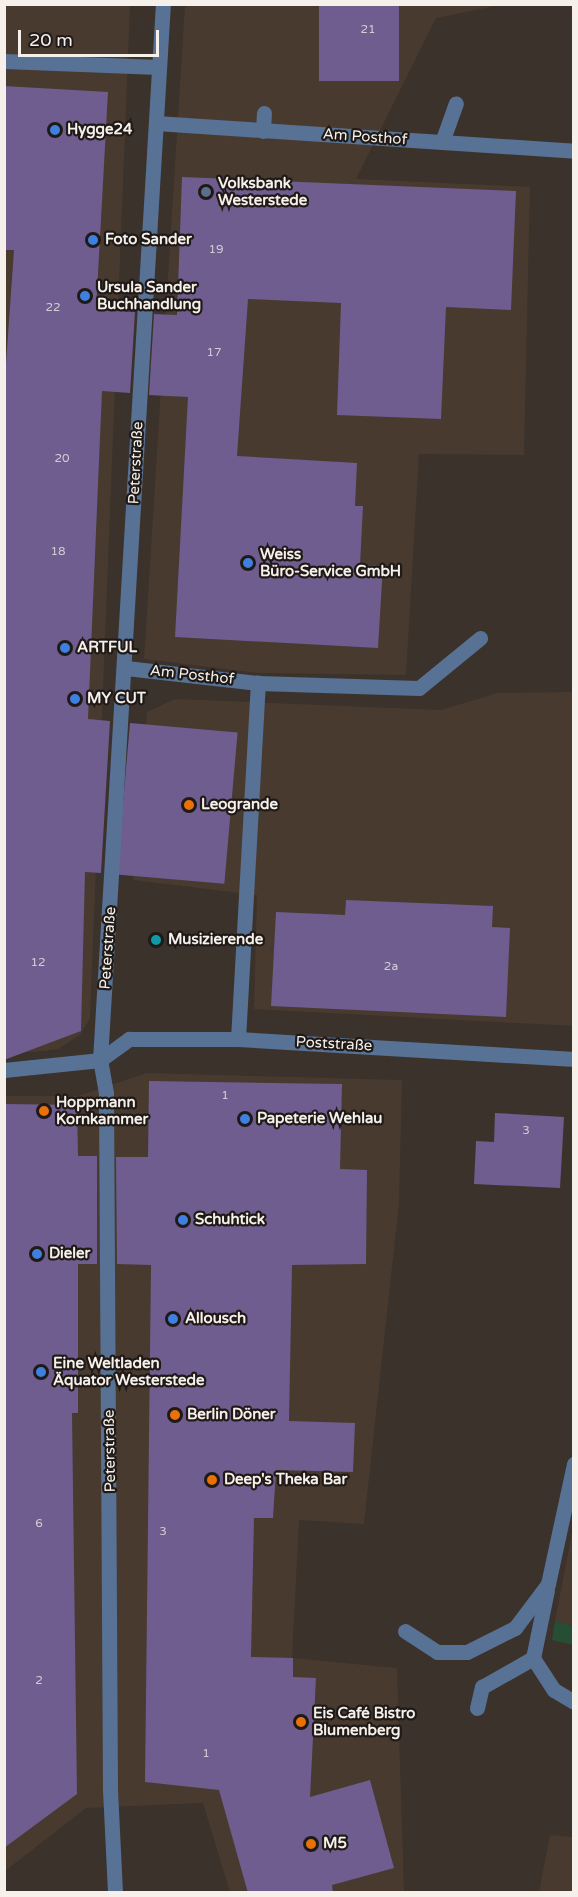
<!DOCTYPE html>
<meta charset="utf-8">
<style>
body{margin:0}
#map{position:relative;width:578px;height:1897px;overflow:hidden;background:#3b322b;font-family:"Varela Round",sans-serif}
div>[style]{position:absolute}
.built>*{inset:0;background:#483a2f}
.green>*{inset:0;background:#264e34}
.building>*{inset:0;background:#6e5d8e;transform-origin:0 0}
.lane>*{height:15px;margin:-7.5px;padding:0 7.5px;transform-origin:7.5px;border-radius:7.5px;background:#577294}
.street>*{height:15px;margin:-7.5px;padding:0 7.5px;transform-origin:7.5px;border-radius:7.5px;background:#577294}
.dots>*{width:16px;height:16px;translate:-50% -50%;box-sizing:border-box;border:3px solid #1f1a17;border-radius:50%}
span{translate:-50% -50%;white-space:nowrap;text-align:center;line-height:1.15;-webkit-text-stroke:4.5px #1f1a17;paint-order:stroke}
.number-label{font-size:12px;color:#d4cbd4}
.number-label span{-webkit-text-stroke-width:0}
.poi-label{font-size:15px;color:#f6f0eb;font-weight:700}
.left{translate:0 -50%;text-align:left}
.street-label{font-size:15px;color:#f6f0eb}
.frame{position:absolute;inset:0;border:6px solid #f6f0eb;pointer-events:none}
.scale{position:absolute;left:18px;top:30px;width:141px;height:27px;box-sizing:border-box;border:3px solid #f6f0eb;border-top:0;padding-left:8px;font-size:18px;line-height:21px;white-space:nowrap;color:#f6f0eb;-webkit-text-stroke:4px #1f1a17;paint-order:stroke}
</style>
<div id="map">
<div class="built">
<i style="clip-path:polygon(5px 5px,130px 5px,90px 1018px,80px 1035px,58px 1049px,34px 1052px,5px 1052px)"></i>
<i style="clip-path:polygon(185px 5px,500px 5px,436px 18px,356px 179px,530px 187px,524px 455px,419px 454px,406px 675px,259px 673px,144px 659px)"></i>
<i style="clip-path:polygon(573px 692px,573px 1026px,254px 1009px,257px 895px,133px 880px,147px 712px,175px 699px,441px 710px,498px 693px)"></i>
<i style="clip-path:polygon(147px 1073px,402px 1080px,399px 1203px,364px 1524px,299px 1520px,292px 1658px,397px 1668px,404px 1892px,230px 1892px,203px 1803px,86px 1808px,5px 1871px,5px 1096px,78px 1096px)"></i>
<i style="clip-path:polygon(573px 1528px,574px 1626px,573px 1626px,555px 1621px)"></i>
<i style="clip-path:polygon(550px 1835px,573px 1837px,573px 1892px,539px 1892px)"></i>
</div>
<div class="green">
<i style="clip-path:polygon(555px 1621px,573px 1626px,573px 1645px,552px 1640px)"></i>
</div>
<div class="building">
<i style="left:319px;top:4px;width:80px;height:77px"></i>
<i style="clip-path:polygon(4px 86px,108px 92px,96px 310px,135px 312px,130px 393px,102px 391px,88px 719px,110px 721px,101px 873px,85px 872px,81px 1031px,4px 1060px,4px 392px,14px 250px,4px 250px)"></i>
<i style="clip-path:polygon(182px 177px,516px 191px,511px 310px,446px 307px,441px 419px,337px 415px,341px 303px,248px 299px,237px 456px,357px 463px,355px 506px,363px 506px,360px 565px,383px 566px,378px 648px,175px 637px,188px 397px,149px 395px,154px 314px,177px 315px)"></i>
<i style="left:130px;top:723px;width:108px;height:152px;rotate:5deg"></i>
<i style="clip-path:polygon(346px 900px,493px 906px,492px 927px,510px 928px,506px 1017px,271px 1006px,276px 912px,345px 915px)"></i>
<i style="clip-path:polygon(149px 1081px,342px 1084px,340px 1169px,367px 1170px,366px 1264px,292px 1265px,289px 1421px,355px 1423px,353px 1472px,276px 1470px,273px 1518px,254px 1518px,251px 1657px,293px 1658px,293px 1677px,316px 1678px,310px 1797px,370px 1780px,394px 1868px,332px 1885px,333px 1893px,248px 1893px,219px 1790px,145px 1782px,151px 1265px,117px 1264px,116px 1157px,148px 1157px)"></i>
<i style="clip-path:polygon(4px 1104px,77px 1105px,78px 1156px,97px 1156px,97px 1264px,78px 1264px,78px 1413px,72px 1413px,77px 1794px,4px 1848px)"></i>
<i style="clip-path:polygon(495px 1113px,564px 1117px,560px 1188px,474px 1184px,476px 1141px,494px 1142px)"></i>
</div>
<div class="lane">
<i style="left:263px;top:131px;width:18px;rotate:-87deg"></i>
<i style="left:442px;top:142px;width:41px;rotate:-70.3deg"></i>
<i style="left:238px;top:1039px;width:357px;rotate:-86.8deg"></i>
<i style="left:258px;top:683px;width:161px;rotate:1.8deg"></i>
<i style="left:419px;top:688px;width:79px;rotate:-39.3deg"></i>
<i style="left:477px;top:1708px;width:22px;rotate:-77deg"></i>
<i style="left:482px;top:1687px;width:59px;rotate:-29.6deg"></i>
</div>
<div class="street">
<i style="left:4px;top:61px;width:154px;rotate:2.2deg"></i>
<i style="left:156px;top:123px;width:419px;rotate:3.8deg"></i>
<i style="left:126px;top:668px;width:133px;rotate:6.5deg"></i>
<i style="left:4px;top:1070px;width:97px;rotate:-5.9deg"></i>
<i style="left:100px;top:1060px;width:36px;rotate:-36deg"></i>
<i style="left:129px;top:1039px;width:109px"></i>
<i style="left:238px;top:1039px;width:337px;rotate:3.4deg"></i>
<i style="left:547px;top:1590px;width:69px;rotate:101.6deg"></i>
<i style="left:533px;top:1658px;width:38px;rotate:57deg"></i>
<i style="left:554px;top:1690px;width:23px;rotate:31deg"></i>
<i style="left:405px;top:1631px;width:38px;rotate:33deg"></i>
<i style="left:437px;top:1652px;width:30px"></i>
<i style="left:467px;top:1652px;width:54px;rotate:-26.6deg"></i>
<i style="left:515px;top:1628px;width:55px;rotate:-53.1deg"></i>
<i style="left:548px;top:1584px;width:123px;rotate:-77.8deg"></i>
<i style="left:115px;top:1892px;width:104px;rotate:-92.8deg"></i>
<i style="left:110px;top:1788px;width:695px;rotate:-90.33deg"></i>
<i style="left:106px;top:1093px;width:34px;rotate:-100deg"></i>
<i style="left:100px;top:1060px;width:1058px;rotate:-86.59deg"></i>
</div>
<div class="dots">
<i style="left:55px;top:130px;background:#3f7fe0"></i>
<i style="left:206px;top:192px;background:#5c6f8a"></i>
<i style="left:93px;top:240px;background:#3f7fe0"></i>
<i style="left:85px;top:296px;background:#3f7fe0"></i>
<i style="left:248px;top:563px;background:#3f7fe0"></i>
<i style="left:65px;top:648px;background:#3f7fe0"></i>
<i style="left:75px;top:699px;background:#3f7fe0"></i>
<i style="left:189px;top:805px;background:#e8710a"></i>
<i style="left:156px;top:940px;background:#0f9aa8"></i>
<i style="left:44px;top:1111px;background:#e8710a"></i>
<i style="left:245px;top:1119px;background:#3f7fe0"></i>
<i style="left:183px;top:1220px;background:#3f7fe0"></i>
<i style="left:37px;top:1254px;background:#3f7fe0"></i>
<i style="left:173px;top:1319px;background:#3f7fe0"></i>
<i style="left:41px;top:1372px;background:#3f7fe0"></i>
<i style="left:175px;top:1415px;background:#e8710a"></i>
<i style="left:212px;top:1480px;background:#e8710a"></i>
<i style="left:301px;top:1722px;background:#e8710a"></i>
<i style="left:311px;top:1844px;background:#e8710a"></i>
</div>
<div class="number-label">
<span style="left:368px;top:30px">21</span>
<span style="left:216px;top:250px">19</span>
<span style="left:53px;top:308px">22</span>
<span style="left:214px;top:353px">17</span>
<span style="left:62px;top:459px">20</span>
<span style="left:58px;top:552px">18</span>
<span style="left:38px;top:963px">12</span>
<span style="left:391px;top:967px">2a</span>
<span style="left:225px;top:1096px">1</span>
<span style="left:526px;top:1131px">3</span>
<span style="left:39px;top:1524px">6</span>
<span style="left:163px;top:1532px">3</span>
<span style="left:39px;top:1681px">2</span>
<span style="left:206px;top:1754px">1</span>
</div>
<div class="poi-label">
<span class="left" style="left:67px;top:130px">Hygge24</span>
<span class="left" style="left:218px;top:192px">Volksbank<br>Westerstede</span>
<span class="left" style="left:105px;top:240px">Foto Sander</span>
<span class="left" style="left:97px;top:296px">Ursula Sander<br>Buchhandlung</span>
<span class="left" style="left:260px;top:563px">Weiss<br>Büro-Service GmbH</span>
<span class="left" style="left:77px;top:648px">ARTFUL</span>
<span class="left" style="left:87px;top:699px">MY CUT</span>
<span class="left" style="left:201px;top:805px">Leogrande</span>
<span class="left" style="left:168px;top:940px">Musizierende</span>
<span class="left" style="left:56px;top:1111px">Hoppmann<br>Kornkammer</span>
<span class="left" style="left:257px;top:1119px">Papeterie Wehlau</span>
<span class="left" style="left:195px;top:1220px">Schuhtick</span>
<span class="left" style="left:49px;top:1254px">Dieler</span>
<span class="left" style="left:185px;top:1319px">Allousch</span>
<span class="left" style="left:53px;top:1372px">Eine Weltladen<br>Äquator Westerstede</span>
<span class="left" style="left:187px;top:1415px">Berlin Döner</span>
<span class="left" style="left:224px;top:1480px">Deep's Theka Bar</span>
<span class="left" style="left:313px;top:1722px">Eis Café Bistro<br>Blumenberg</span>
<span class="left" style="left:323px;top:1844px">M5</span>
</div>
<div class="street-label">
<span style="left:365px;top:137px;rotate:4deg">Am Posthof</span>
<span style="left:136px;top:463px;rotate:-87deg">Peterstraße</span>
<span style="left:192px;top:675px;rotate:6deg">Am Posthof</span>
<span style="left:108px;top:948px;rotate:-86deg">Peterstraße</span>
<span style="left:334px;top:1044px;rotate:3deg">Poststraße</span>
<span style="left:110px;top:1451px;rotate:-91deg">Peterstraße</span>
</div>
<div class="frame"></div>
<div class="scale">20 m</div>
</div>
